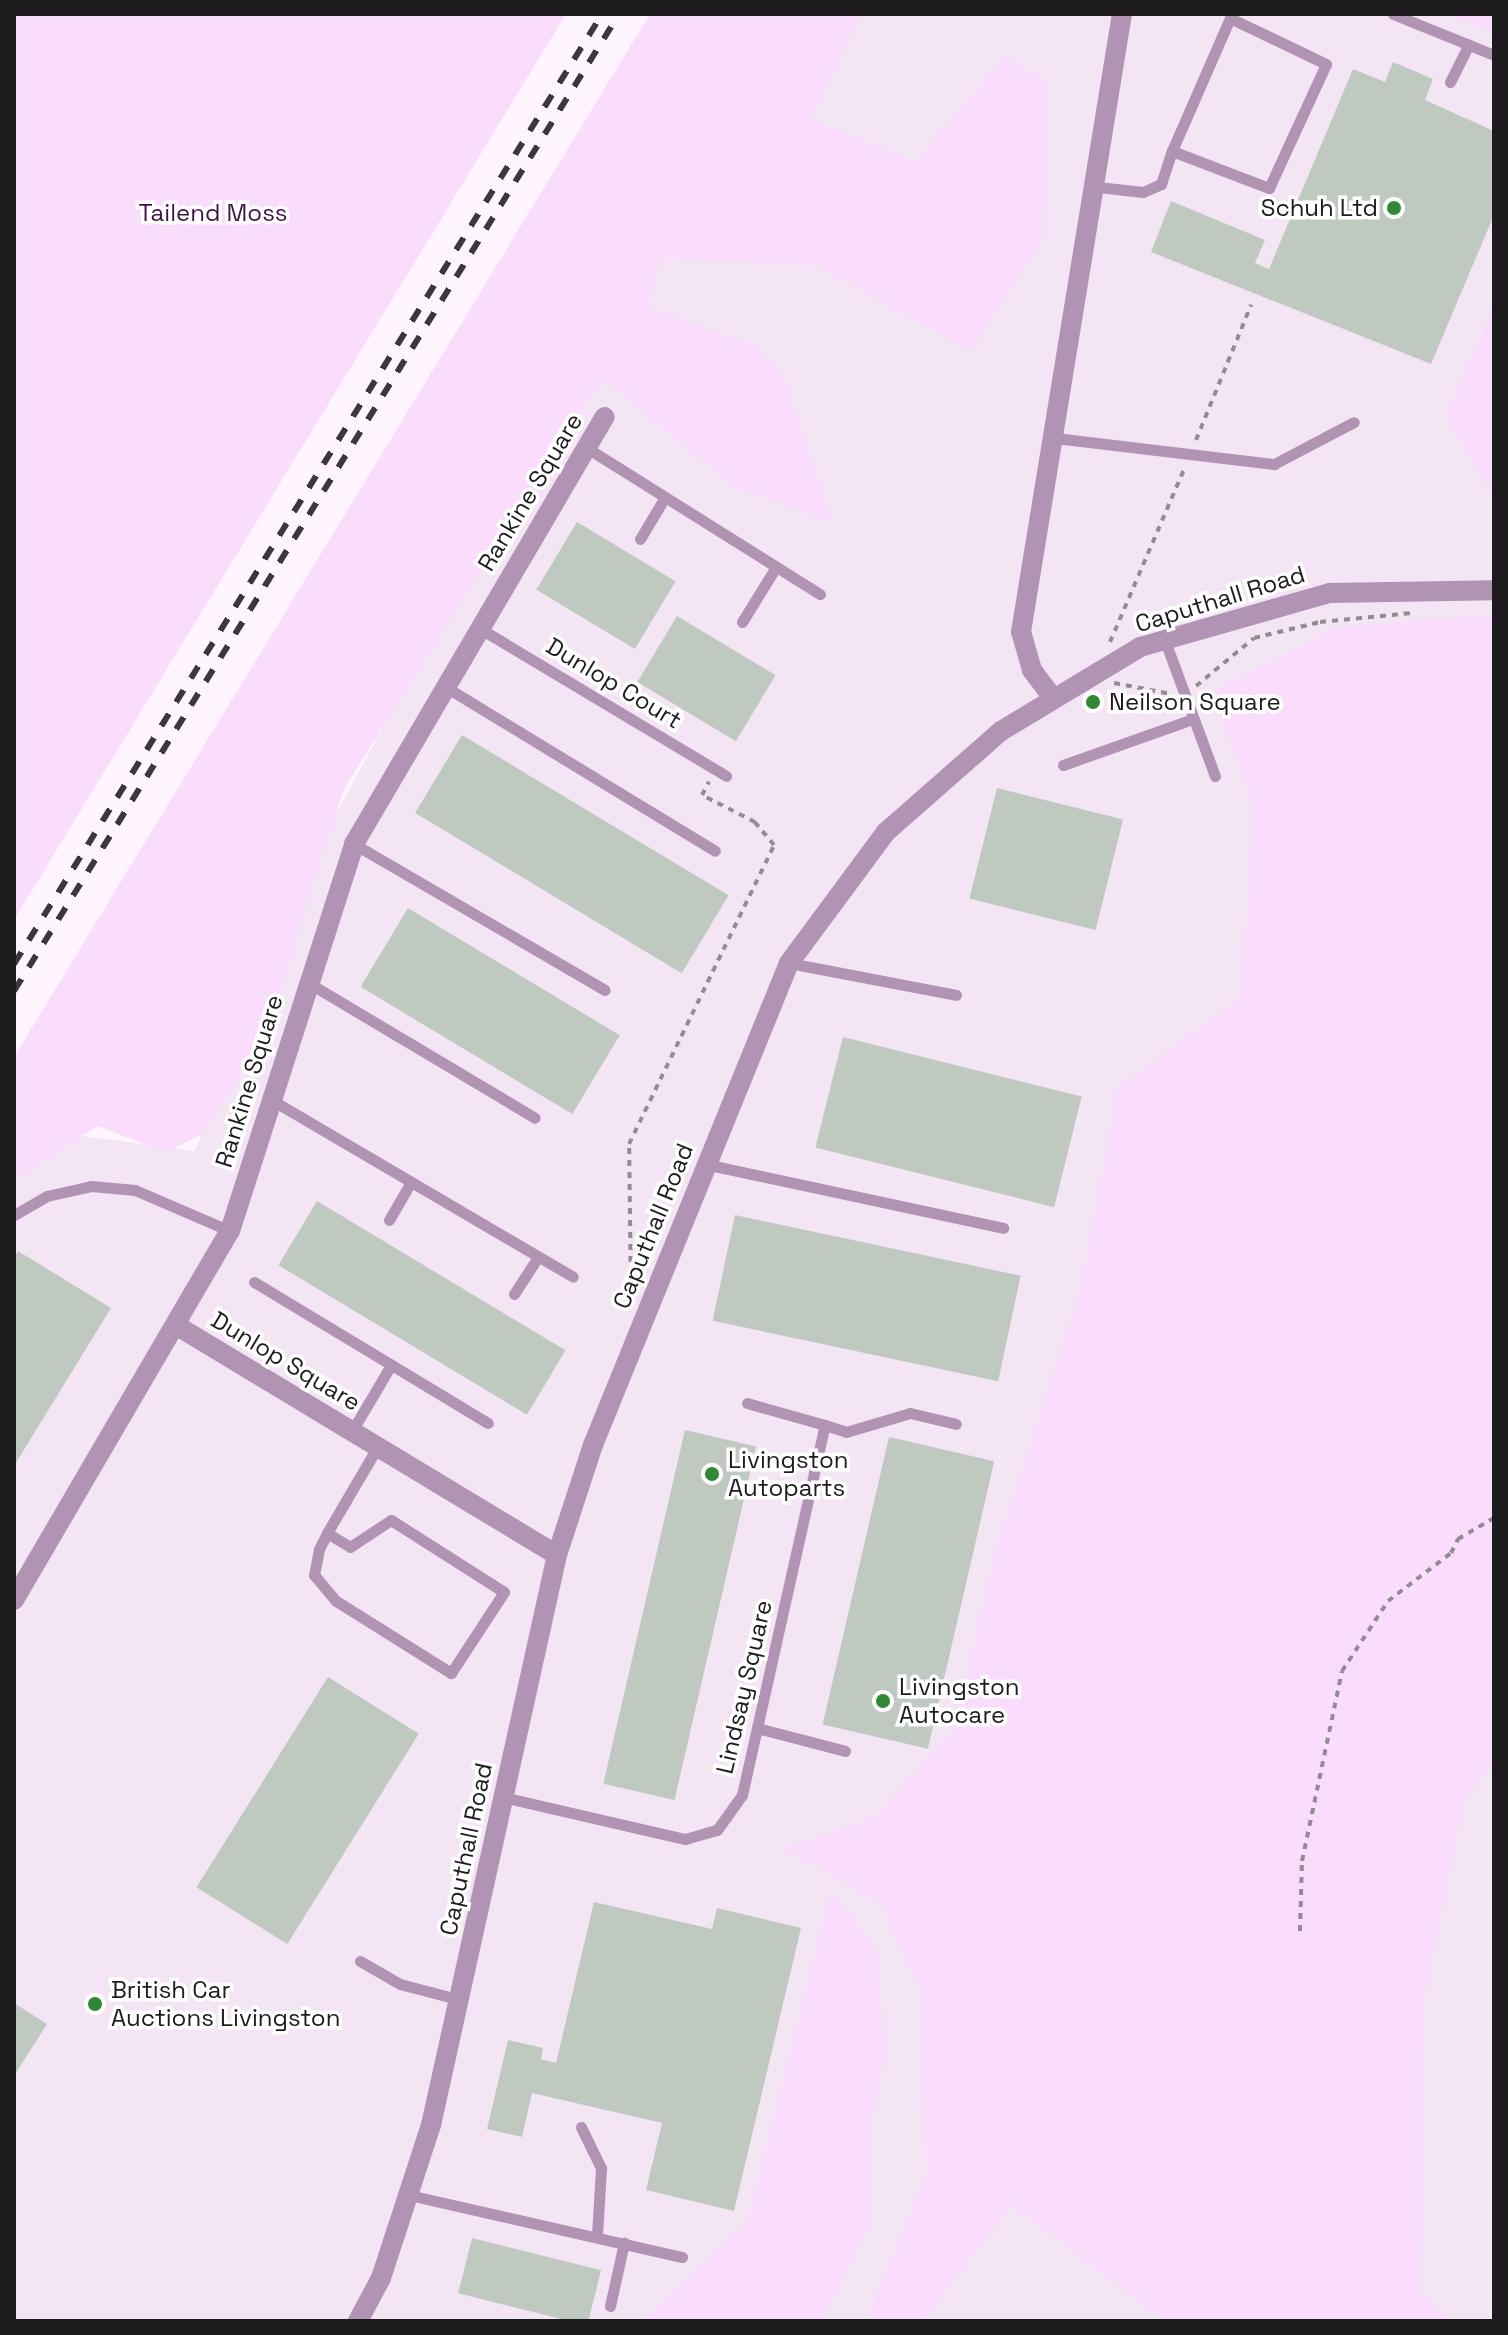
<!DOCTYPE html>
<style>
body{margin:0}
#map{position:relative;width:1508px;height:2335px;overflow:hidden;background:#fef5ff;font-family:"Space Grotesk",sans-serif}
div>[style]{position:absolute}
.built>*{inset:0;background:#f3e5f4}
.green>*{inset:0;background:#fadcfd}
.building>*{inset:0;background:#c0c9c0;transform-origin:0 0}
.path>*{height:4px;margin-top:-2px;transform-origin:0;background:repeating-linear-gradient(90deg,#928c93 0 6px,transparent 0 12px)}
.lane>*{height:11px;margin:-5.5px;padding:0 5.5px;transform-origin:5.5px;border-radius:5.5px;background:#b193b4}
.street>*{height:20px;margin:-10px;padding:0 10px;transform-origin:10px;border-radius:10px;background:#b193b4}
.rail>*{height:6px;margin-top:-3px;transform-origin:0;background:repeating-linear-gradient(90deg,#3b373b 0 14px,transparent 0 28px)}
.dots>*{width:22px;height:22px;translate:-50% -50%;box-sizing:border-box;border:4px solid #fff;border-radius:50%}
span{translate:-50% -50%;white-space:nowrap;text-align:center;line-height:1.15;-webkit-text-stroke:7px #fff;paint-order:stroke}
.poi-label{font-size:24px;color:#1e1b1e}
.right{translate:-100% -50%;text-align:right}
.left{translate:0 -50%;text-align:left}
.park-label{font-size:24px;color:#3f1345}
.street-label{font-size:24px;color:#1e1b1e}
.frame{position:absolute;inset:0;border:16px solid #1e1b1e;pointer-events:none}
</style>
<div id="map">
<div class="built">
<i style="clip-path:polygon(788px 14px,1494px 14px,1494px 2321px,14px 2321px,14px 1178px,82px 1136px,195px 1151px,326px 833px,595px 335px)"></i>
</div>
<div class="green">
<i style="clip-path:polygon(14px 14px,566px 14px,14px 920px)"></i>
<i style="clip-path:polygon(650px 14px,861px 14px,810px 119px,915px 162px,1005px 58px,1045px 79px,1043px 239px,971px 351px,817px 266px,661px 257px,647px 307px,758px 347px,787px 383px,832px 522px,735px 487px,602px 378px,344px 789px,266px 1034px,203px 1134px,165px 1152px,98px 1126px,14px 1180px,14px 1057px)"></i>
<i style="clip-path:polygon(1448px 14px,1494px 14px,1494px 33px)"></i>
<i style="clip-path:polygon(1494px 305px,1494px 498px,1446px 416px)"></i>
<i style="clip-path:polygon(1494px 615px,1494px 1762px,1464px 1801px,1424px 2004px,1420px 2292px,1449px 2321px,1165px 2321px,1012px 2205px,922px 2321px,866px 2321px,927px 2172px,921px 1994px,880px 1902px,784px 1849px,875px 1817px,955px 1729px,996px 1550px,1082px 1285px,1118px 1088px,1242px 996px,1254px 808px,1212px 692px,1336px 628px)"></i>
<i style="clip-path:polygon(831px 1891px,876px 1948px,886px 2055px,868px 2143px,870px 2223px,822px 2321px,642px 2321px,749px 2221px)"></i>
</div>
<div class="building">
<i style="clip-path:polygon(1393px 62px,1433px 79px,1425px 100px,1494px 131px,1494px 215px,1431px 364px,1151px 252px,1171px 201px,1265px 240px,1255px 263px,1269px 269px,1353px 69px,1385px 82px)"></i>
<i style="left:577px;top:522px;width:115px;height:79px;rotate:31deg"></i>
<i style="left:677px;top:616px;width:115px;height:77px;rotate:31deg"></i>
<i style="left:462px;top:735px;width:311px;height:91px;rotate:31deg"></i>
<i style="left:997px;top:788px;width:130px;height:114px;rotate:14deg"></i>
<i style="left:408px;top:908px;width:247px;height:92px;rotate:31deg"></i>
<i style="left:843px;top:1037px;width:246px;height:114px;rotate:14deg"></i>
<i style="left:317px;top:1201px;width:290px;height:75px;rotate:31deg"></i>
<i style="left:735px;top:1215px;width:292px;height:108px;rotate:12deg"></i>
<i style="clip-path:polygon(18px 1251px,111px 1308px,14px 1466px,14px 1258px)"></i>
<i style="left:685px;top:1430px;width:73px;height:363px;rotate:13deg"></i>
<i style="left:889px;top:1437px;width:108px;height:295px;rotate:13deg"></i>
<i style="left:328px;top:1677px;width:107px;height:248px;rotate:32deg"></i>
<i style="clip-path:polygon(594px 1902px,712px 1929px,717px 1908px,801px 1928px,734px 2211px,646px 2190px,662px 2123px,532px 2093px,522px 2137px,487px 2129px,508px 2040px,543px 2048px,541px 2059px,556px 2063px)"></i>
<i style="clip-path:polygon(14px 2003px,47px 2024px,14px 2076px)"></i>
<i style="left:472px;top:2238px;width:133px;height:57px;rotate:14deg"></i>
</div>
<div class="path">
<i style="left:1196px;top:440px;width:146px;rotate:-67.8deg"></i>
<i style="left:1110px;top:642px;width:190px;rotate:-66.8deg"></i>
<i style="left:1114px;top:683px;width:58px;rotate:10.9deg"></i>
<i style="left:1196px;top:686px;width:75px;rotate:-39.6deg"></i>
<i style="left:1254px;top:638px;width:68px;rotate:-13.6deg"></i>
<i style="left:1320px;top:622px;width:92px;rotate:-5.6deg"></i>
<i style="left:631px;top:1298px;width:154px;rotate:-90.7deg"></i>
<i style="left:629px;top:1144px;width:332px;rotate:-64.1deg"></i>
<i style="left:774px;top:845px;width:30px;rotate:-130deg"></i>
<i style="left:755px;top:822px;width:59px;rotate:-153deg"></i>
<i style="left:702px;top:795px;width:15px;rotate:-62deg"></i>
<i style="left:1300px;top:1931px;width:70px;rotate:-88.4deg"></i>
<i style="left:1302px;top:1861px;width:194px;rotate:-78.1deg"></i>
<i style="left:1342px;top:1671px;width:84px;rotate:-56.7deg"></i>
<i style="left:1388px;top:1601px;width:79px;rotate:-37.3deg"></i>
<i style="left:1451px;top:1553px;width:16px;rotate:-63deg"></i>
<i style="left:1458px;top:1539px;width:42px;rotate:-30.3deg"></i>
</div>
<div class="lane">
<i style="left:1393px;top:14px;width:109px;rotate:22.1deg"></i>
<i style="left:1450px;top:82px;width:42px;rotate:-63.4deg"></i>
<i style="left:1098px;top:187px;width:45px;rotate:6.3deg"></i>
<i style="left:1143px;top:192px;width:20px;rotate:-24deg"></i>
<i style="left:1161px;top:184px;width:35px;rotate:-72deg"></i>
<i style="left:1172px;top:151px;width:104px;rotate:20.9deg"></i>
<i style="left:1269px;top:188px;width:136px;rotate:-65.3deg"></i>
<i style="left:1326px;top:64px;width:106px;rotate:-154.4deg"></i>
<i style="left:1230px;top:18px;width:145px;rotate:113.6deg"></i>
<i style="left:1055px;top:438px;width:221px;rotate:6.8deg"></i>
<i style="left:1274px;top:464px;width:90px;rotate:-27.7deg"></i>
<i style="left:587px;top:448px;width:275px;rotate:32.1deg"></i>
<i style="left:640px;top:539px;width:49px;rotate:-59.2deg"></i>
<i style="left:742px;top:622px;width:65px;rotate:-58.3deg"></i>
<i style="left:479px;top:628px;width:288px;rotate:30.9deg"></i>
<i style="left:1165px;top:641px;width:144px;rotate:69.7deg"></i>
<i style="left:444px;top:686px;width:317px;rotate:31.3deg"></i>
<i style="left:1063px;top:765px;width:138px;rotate:-19.5deg"></i>
<i style="left:354px;top:844px;width:290px;rotate:30.2deg"></i>
<i style="left:789px;top:963px;width:170px;rotate:10.8deg"></i>
<i style="left:307px;top:982px;width:265px;rotate:30.8deg"></i>
<i style="left:270px;top:1099px;width:351px;rotate:30.4deg"></i>
<i style="left:705px;top:1164px;width:305px;rotate:12.1deg"></i>
<i style="left:14px;top:1215px;width:38px;rotate:-30deg"></i>
<i style="left:47px;top:1196px;width:45px;rotate:-12.8deg"></i>
<i style="left:91px;top:1186px;width:44px;rotate:5.2deg"></i>
<i style="left:135px;top:1190px;width:103px;rotate:23.3deg"></i>
<i style="left:389px;top:1220px;width:44px;rotate:-59.9deg"></i>
<i style="left:254px;top:1282px;width:273px;rotate:31.1deg"></i>
<i style="left:514px;top:1294px;width:44px;rotate:-57deg"></i>
<i style="left:747px;top:1403px;width:81px;rotate:15.8deg"></i>
<i style="left:352px;top:1431px;width:77px;rotate:-59.4deg"></i>
<i style="left:327px;top:1533px;width:27px;rotate:31deg"></i>
<i style="left:350px;top:1547px;width:49px;rotate:-33.4deg"></i>
<i style="left:391px;top:1520px;width:134px;rotate:32.5deg"></i>
<i style="left:504px;top:1592px;width:97px;rotate:123.2deg"></i>
<i style="left:451px;top:1673px;width:136px;rotate:-147.9deg"></i>
<i style="left:336px;top:1601px;width:34px;rotate:-130deg"></i>
<i style="left:314px;top:1575px;width:26px;rotate:-79deg"></i>
<i style="left:319px;top:1549px;width:18px;rotate:-63deg"></i>
<i style="left:327px;top:1533px;width:101px;rotate:-59.6deg"></i>
<i style="left:757px;top:1728px;width:91px;rotate:14.6deg"></i>
<i style="left:503px;top:1797px;width:187px;rotate:13deg"></i>
<i style="left:685px;top:1839px;width:33px;rotate:-16deg"></i>
<i style="left:717px;top:1830px;width:43px;rotate:-54.5deg"></i>
<i style="left:742px;top:1795px;width:379px;rotate:-77.4deg"></i>
<i style="left:825px;top:1425px;width:22px;rotate:18deg"></i>
<i style="left:846px;top:1432px;width:67px;rotate:-16.5deg"></i>
<i style="left:910px;top:1413px;width:47px;rotate:13.4deg"></i>
<i style="left:360px;top:1961px;width:46px;rotate:29.9deg"></i>
<i style="left:400px;top:1984px;width:63px;rotate:14.7deg"></i>
<i style="left:581px;top:2127px;width:46px;rotate:64deg"></i>
<i style="left:601px;top:2168px;width:68px;rotate:93.4deg"></i>
<i style="left:409px;top:2195px;width:280px;rotate:12.8deg"></i>
<i style="left:610px;top:2306px;width:65px;rotate:-77.5deg"></i>
</div>
<div class="street">
<i style="left:1053px;top:698px;width:35px;rotate:-127deg"></i>
<i style="left:1032px;top:670px;width:40px;rotate:-106deg"></i>
<i style="left:1021px;top:632px;width:626px;rotate:-80.72deg"></i>
<i style="left:179px;top:1327px;width:441px;rotate:31.1deg"></i>
<i style="left:14px;top:1600px;width:428px;rotate:-59.7deg"></i>
<i style="left:230px;top:1231px;width:406px;rotate:-72.2deg"></i>
<i style="left:354px;top:844px;width:495px;rotate:-59.6deg"></i>
<i style="left:358px;top:2321px;width:49px;rotate:-61.9deg"></i>
<i style="left:381px;top:2278px;width:161px;rotate:-71.9deg"></i>
<i style="left:431px;top:2125px;width:584px;rotate:-77.54deg"></i>
<i style="left:557px;top:1555px;width:116px;rotate:-71.9deg"></i>
<i style="left:593px;top:1445px;width:520px;rotate:-67.87deg"></i>
<i style="left:789px;top:963px;width:163px;rotate:-53.5deg"></i>
<i style="left:886px;top:832px;width:153px;rotate:-41.3deg"></i>
<i style="left:1001px;top:731px;width:162px;rotate:-31.1deg"></i>
<i style="left:1140px;top:647px;width:198px;rotate:-15.9deg"></i>
<i style="left:1330px;top:593px;width:164px;rotate:-1deg"></i>
</div>
<div class="rail">
<i style="left:14px;top:964px;width:1117px;rotate:-58.24deg"></i>
<i style="left:14px;top:991px;width:1149px;rotate:-58.23deg"></i>
</div>
<div class="dots">
<i style="left:1394px;top:208px;background:#308735"></i>
<i style="left:1093px;top:702px;background:#308735"></i>
<i style="left:712px;top:1474px;background:#308735"></i>
<i style="left:883px;top:1701px;background:#308735"></i>
<i style="left:95px;top:2004px;background:#308735"></i>
</div>
<div class="poi-label">
<span class="right" style="left:1378px;top:208px">Schuh Ltd</span>
<span class="left" style="left:1109px;top:702px">Neilson Square</span>
<span class="left" style="left:728px;top:1474px">Livingston<br>Autoparts</span>
<span class="left" style="left:899px;top:1701px">Livingston<br>Autocare</span>
<span class="left" style="left:111px;top:2004px">British Car<br>Auctions Livingston</span>
</div>
<div class="park-label">
<span style="left:213px;top:213px">Tailend Moss</span>
</div>
<div class="street-label">
<span style="left:530px;top:492px;rotate:-59deg">Rankine Square</span>
<span style="left:1220px;top:599px;rotate:-17deg">Caputhall Road</span>
<span style="left:614px;top:683px;rotate:31deg">Dunlop Court</span>
<span style="left:249px;top:1081px;rotate:-73deg">Rankine Square</span>
<span style="left:653px;top:1226px;rotate:-68deg">Caputhall Road</span>
<span style="left:286px;top:1361px;rotate:31deg">Dunlop Square</span>
<span style="left:744px;top:1687px;rotate:-77deg">Lindsay Square</span>
<span style="left:466px;top:1849px;rotate:-78deg">Caputhall Road</span>
</div>
<div class="frame"></div>
</div>
